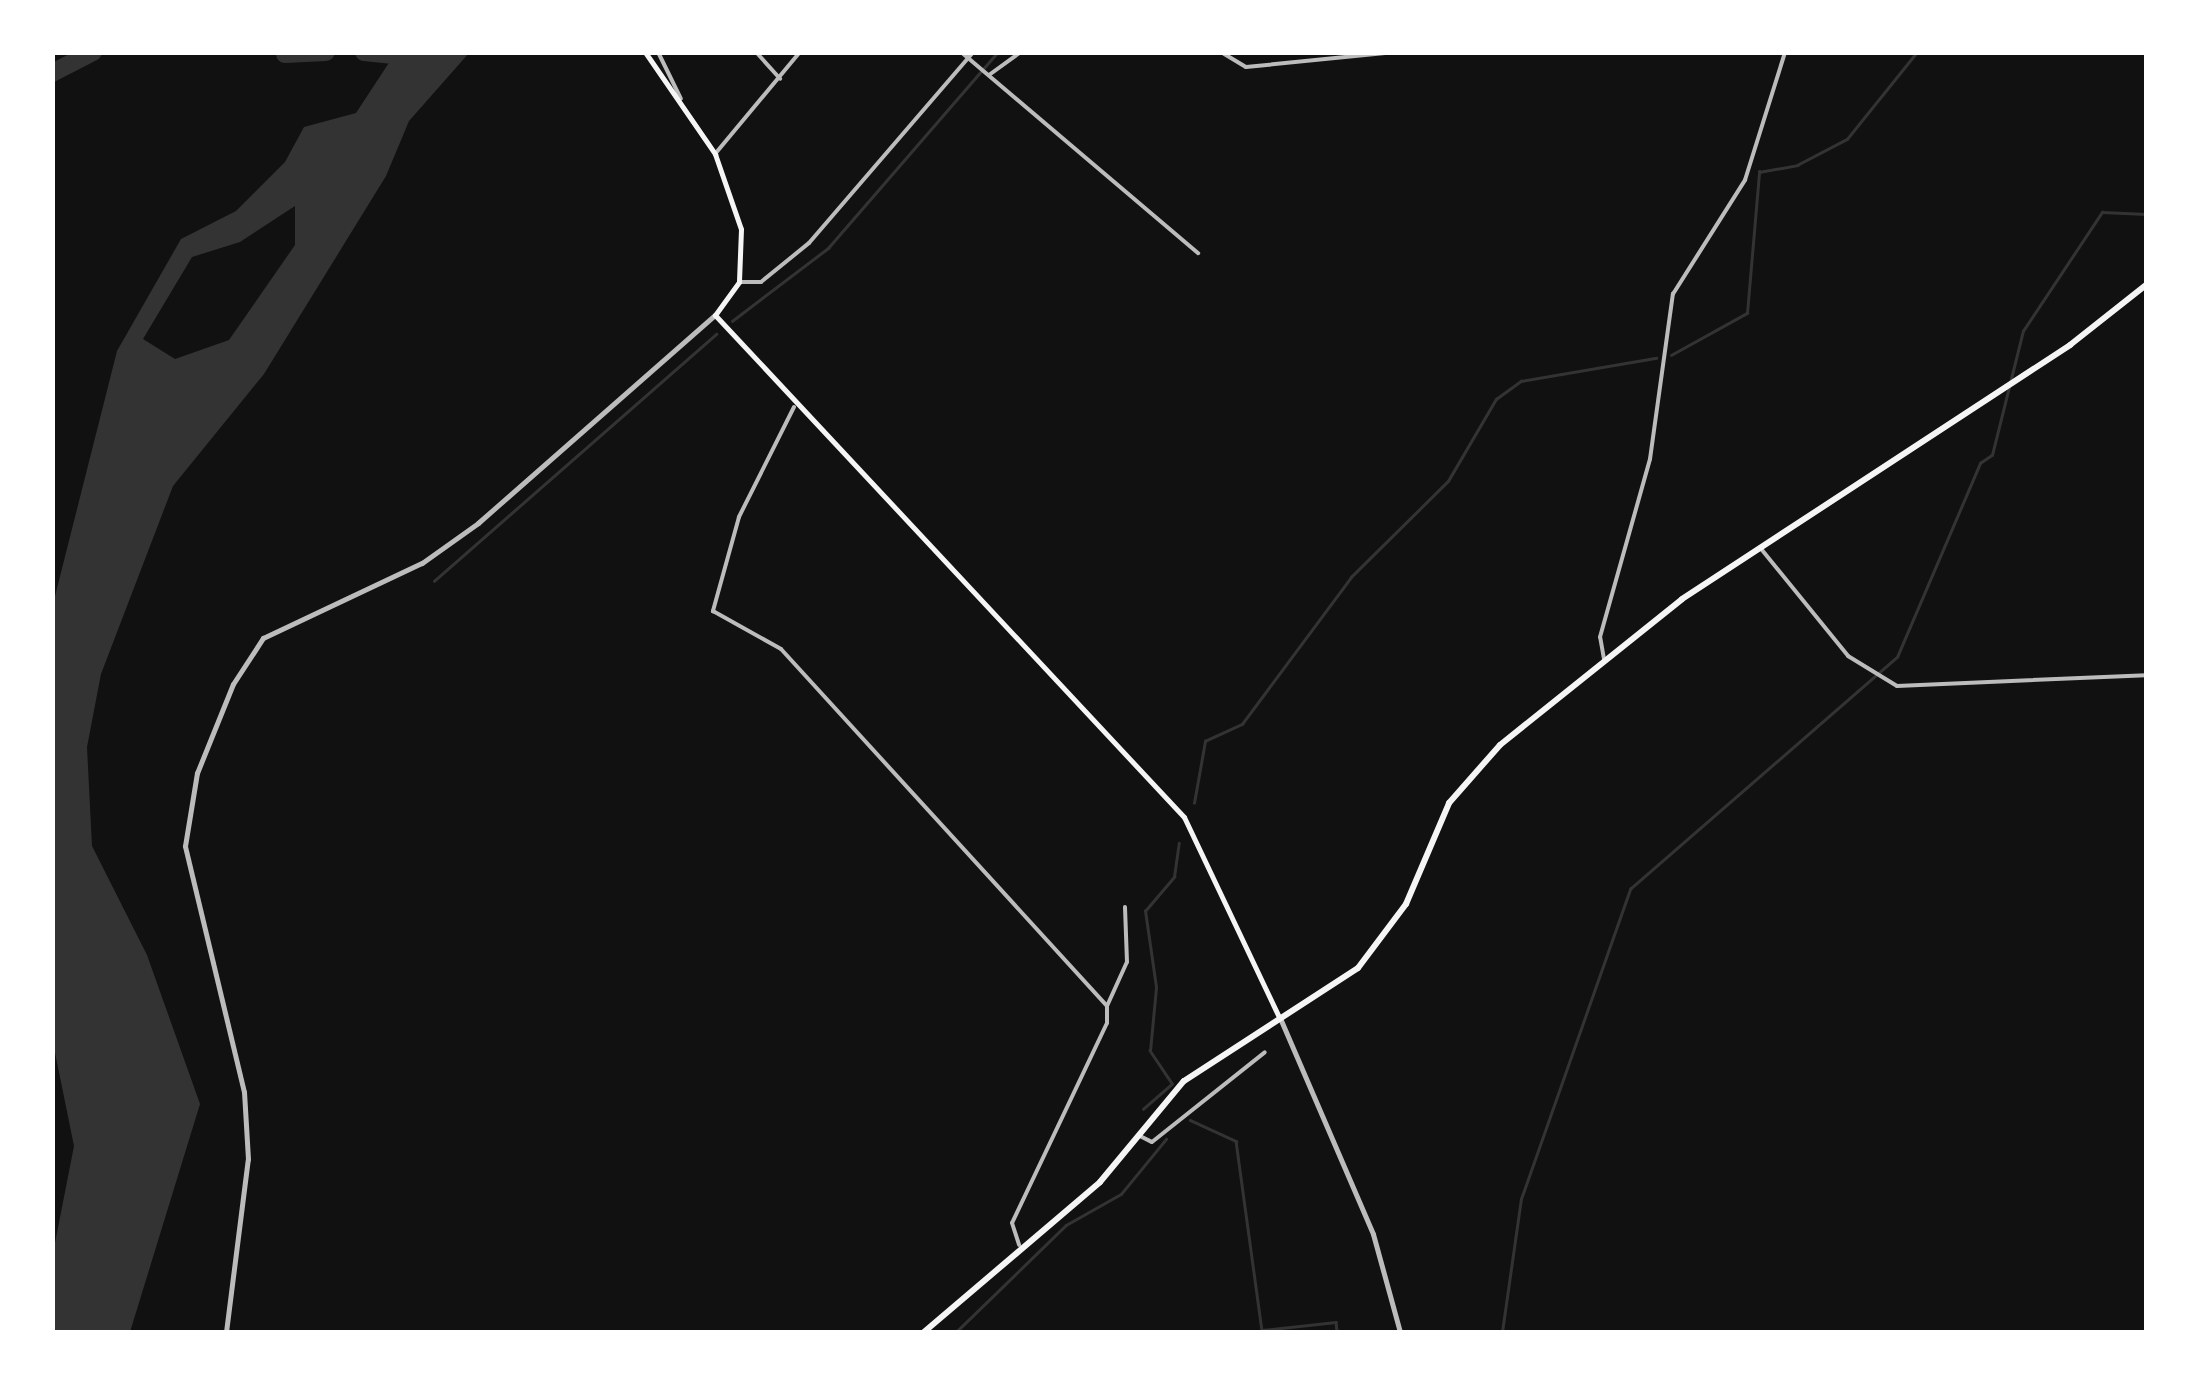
<!DOCTYPE html>
<style>
body{margin:0}
#map{position:relative;width:2199px;height:1385px;overflow:hidden;background:#111;font-family:"Public Sans",sans-serif}
div>[style]{position:absolute}
.water>*{inset:0;background:#333}
.stream>*{height:2.5px;margin:-1.25px;padding:0 1.25px;transform-origin:1.25px;border-radius:1.25px;background:#333}
.river>*{height:18px;margin:-9px;padding:0 9px;transform-origin:9px;border-radius:9px;background:#333}
.minor>*{height:4px;margin:-2px;padding:0 2px;transform-origin:2px;border-radius:2px;background:#bcbcbc}
.tertiary>*{height:5px;margin:-2.5px;padding:0 2.5px;transform-origin:2.5px;border-radius:2.5px;background:#bcbcbc}
.secondary>*{height:5px;margin:-2.5px;padding:0 2.5px;transform-origin:2.5px;border-radius:2.5px;background:#f5f5f5}
.trunk>*{height:6px;margin:-3px;padding:0 3px;transform-origin:3px;border-radius:3px;background:#f5f5f5}
span{translate:-50% -50%;white-space:nowrap;text-align:center;line-height:1.15;-webkit-text-stroke:8px #fff;paint-order:stroke}
.frame{position:absolute;inset:0;border:55px solid #fff;pointer-events:none}
</style>
<div id="map">
<div class="water">
<i style="clip-path:polygon(evenodd,396px 52px,469px 53px,409px 121px,386px 176px,264px 374px,173px 486px,101px 674px,87px 747px,92px 846px,147px 955px,200px 1104px,130px 1332px,53px 1332px,53px 1253px,74px 1146px,52px 1038px,53px 604px,117px 351px,181px 239px,236px 211px,285px 162px,304px 127px,356px 113px,396px 52px,295px 206px,295px 245px,229px 340px,175px 359px,143px 339px,192px 257px,240px 242px,295px 206px)"></i>
</div>
<div class="stream">
<i style="left:732px;top:321px;width:121px;rotate:-37.2deg"></i>
<i style="left:828px;top:248px;width:259px;rotate:-49.1deg"></i>
<i style="left:1671px;top:355px;width:87px;rotate:-28.9deg"></i>
<i style="left:1747px;top:313px;width:142px;rotate:-85.1deg"></i>
<i style="left:1759px;top:172px;width:39px;rotate:-10deg"></i>
<i style="left:1797px;top:165px;width:56px;rotate:-27.5deg"></i>
<i style="left:1847px;top:139px;width:112px;rotate:-51.2deg"></i>
<i style="left:434px;top:581px;width:375px;rotate:-41.2deg"></i>
<i style="left:1194px;top:803px;width:63px;rotate:-79.9deg"></i>
<i style="left:1205px;top:741px;width:41px;rotate:-24.7deg"></i>
<i style="left:1242px;top:724px;width:183px;rotate:-53.4deg"></i>
<i style="left:1351px;top:577px;width:136px;rotate:-44.7deg"></i>
<i style="left:1448px;top:481px;width:95px;rotate:-59.7deg"></i>
<i style="left:1496px;top:399px;width:31px;rotate:-36deg"></i>
<i style="left:1521px;top:381px;width:137px;rotate:-9.7deg"></i>
<i style="left:1143px;top:1109px;width:38px;rotate:-41deg"></i>
<i style="left:1172px;top:1084px;width:40px;rotate:-124deg"></i>
<i style="left:1150px;top:1051px;width:64px;rotate:-84.6deg"></i>
<i style="left:1156px;top:987px;width:77px;rotate:-98.2deg"></i>
<i style="left:1145px;top:911px;width:45px;rotate:-49.5deg"></i>
<i style="left:1174px;top:877px;width:34px;rotate:-82deg"></i>
<i style="left:1190px;top:1120px;width:51px;rotate:24.5deg"></i>
<i style="left:1236px;top:1141px;width:191px;rotate:82.2deg"></i>
<i style="left:1262px;top:1330px;width:74px;rotate:-6.2deg"></i>
<i style="left:1336px;top:1322px;width:10px;rotate:84deg"></i>
<i style="left:956px;top:1332px;width:153px;rotate:-44.2deg"></i>
<i style="left:1066px;top:1225px;width:63px;rotate:-29.4deg"></i>
<i style="left:1121px;top:1194px;width:71px;rotate:-50.7deg"></i>
<i style="left:1502px;top:1332px;width:134px;rotate:-81.9deg"></i>
<i style="left:1521px;top:1199px;width:329px;rotate:-70.6deg"></i>
<i style="left:1630px;top:889px;width:354px;rotate:-41deg"></i>
<i style="left:1897px;top:657px;width:211px;rotate:-66.8deg"></i>
<i style="left:1980px;top:463px;width:14px;rotate:-34deg"></i>
<i style="left:1992px;top:455px;width:128px;rotate:-76deg"></i>
<i style="left:2023px;top:331px;width:143px;rotate:-56.4deg"></i>
<i style="left:2102px;top:212px;width:44px;rotate:2.6deg"></i>
</div>
<div class="river">
<i style="left:364px;top:52px;width:50px;rotate:5.7deg"></i>
<i style="left:285px;top:54px;width:41px;rotate:-2.8deg"></i>
<i style="left:52px;top:73px;width:46px;rotate:-27.1deg"></i>
</div>
<div class="minor">
<i style="left:658px;top:52px;width:52px;rotate:63.9deg"></i>
<i style="left:756px;top:52px;width:36px;rotate:48deg"></i>
<i style="left:961px;top:52px;width:311px;rotate:40.3deg"></i>
<i style="left:1067px;top:52px;width:107px"></i>
<i style="left:1221px;top:52px;width:29px;rotate:31deg"></i>
<i style="left:1246px;top:67px;width:150px;rotate:-5.7deg"></i>
<i style="left:1450px;top:52px;width:26px"></i>
<i style="left:989px;top:75px;width:39px;rotate:-36deg"></i>
<i style="left:715px;top:154px;width:133px;rotate:-50.2deg"></i>
<i style="left:740px;top:282px;width:21px"></i>
<i style="left:761px;top:282px;width:62px;rotate:-39.1deg"></i>
<i style="left:809px;top:243px;width:252px;rotate:-49.3deg"></i>
<i style="left:794px;top:407px;width:123px;rotate:116.6deg"></i>
<i style="left:739px;top:517px;width:98px;rotate:105.5deg"></i>
<i style="left:713px;top:611px;width:78px;rotate:29.2deg"></i>
<i style="left:781px;top:649px;width:483px;rotate:47.6deg"></i>
<i style="left:1107px;top:1006px;width:17px;rotate:90deg"></i>
<i style="left:1107px;top:1023px;width:221px;rotate:115.4deg"></i>
<i style="left:1012px;top:1223px;width:23px;rotate:72deg"></i>
<i style="left:1762px;top:550px;width:136px;rotate:50.9deg"></i>
<i style="left:1848px;top:656px;width:57px;rotate:31.5deg"></i>
<i style="left:1897px;top:686px;width:249px;rotate:-2.5deg"></i>
<i style="left:1604px;top:659px;width:22px;rotate:-100deg"></i>
<i style="left:1600px;top:637px;width:185px;rotate:-74.3deg"></i>
<i style="left:1650px;top:459px;width:167px;rotate:-82.1deg"></i>
<i style="left:1673px;top:294px;width:135px;rotate:-57.7deg"></i>
<i style="left:1745px;top:180px;width:134px;rotate:-72.6deg"></i>
<i style="left:1107px;top:1006px;width:48px;rotate:-65.6deg"></i>
<i style="left:1127px;top:962px;width:55px;rotate:-92.1deg"></i>
<i style="left:1140px;top:1136px;width:13px;rotate:27deg"></i>
<i style="left:1152px;top:1142px;width:144px;rotate:-38.5deg"></i>
</div>
<div class="tertiary">
<i style="left:1280px;top:1018px;width:235px;rotate:66.7deg"></i>
<i style="left:1373px;top:1234px;width:102px;rotate:74.6deg"></i>
<i style="left:226px;top:1332px;width:174px;rotate:-82.8deg"></i>
<i style="left:248px;top:1159px;width:67px;rotate:-93.4deg"></i>
<i style="left:244px;top:1092px;width:253px;rotate:-103.5deg"></i>
<i style="left:185px;top:846px;width:74px;rotate:-80.7deg"></i>
<i style="left:197px;top:773px;width:96px;rotate:-68deg"></i>
<i style="left:233px;top:684px;width:55px;rotate:-56.9deg"></i>
<i style="left:263px;top:638px;width:176px;rotate:-25.3deg"></i>
<i style="left:422px;top:563px;width:69px;rotate:-35.5deg"></i>
<i style="left:478px;top:523px;width:315px;rotate:-41.3deg"></i>
</div>
<div class="secondary">
<i style="left:645px;top:52px;width:124px;rotate:55.5deg"></i>
<i style="left:715px;top:154px;width:79px;rotate:70.9deg"></i>
<i style="left:741px;top:229px;width:53px;rotate:92.2deg"></i>
<i style="left:739px;top:282px;width:41px;rotate:126deg"></i>
<i style="left:715px;top:315px;width:687px;rotate:46.95deg"></i>
<i style="left:1184px;top:817px;width:221px;rotate:64.6deg"></i>
</div>
<div class="trunk">
<i style="left:924px;top:1332px;width:231px;rotate:-40.4deg"></i>
<i style="left:1100px;top:1182px;width:131px;rotate:-50.3deg"></i>
<i style="left:1184px;top:1081px;width:207px;rotate:-33deg"></i>
<i style="left:1358px;top:968px;width:80px;rotate:-53.1deg"></i>
<i style="left:1406px;top:904px;width:110px;rotate:-66.9deg"></i>
<i style="left:1449px;top:803px;width:77px;rotate:-48.7deg"></i>
<i style="left:1500px;top:745px;width:233px;rotate:-38.7deg"></i>
<i style="left:1682px;top:599px;width:464px;rotate:-33.2deg"></i>
<i style="left:2070px;top:345px;width:97px;rotate:-38.3deg"></i>
</div>
<div class="frame"></div>
</div>
